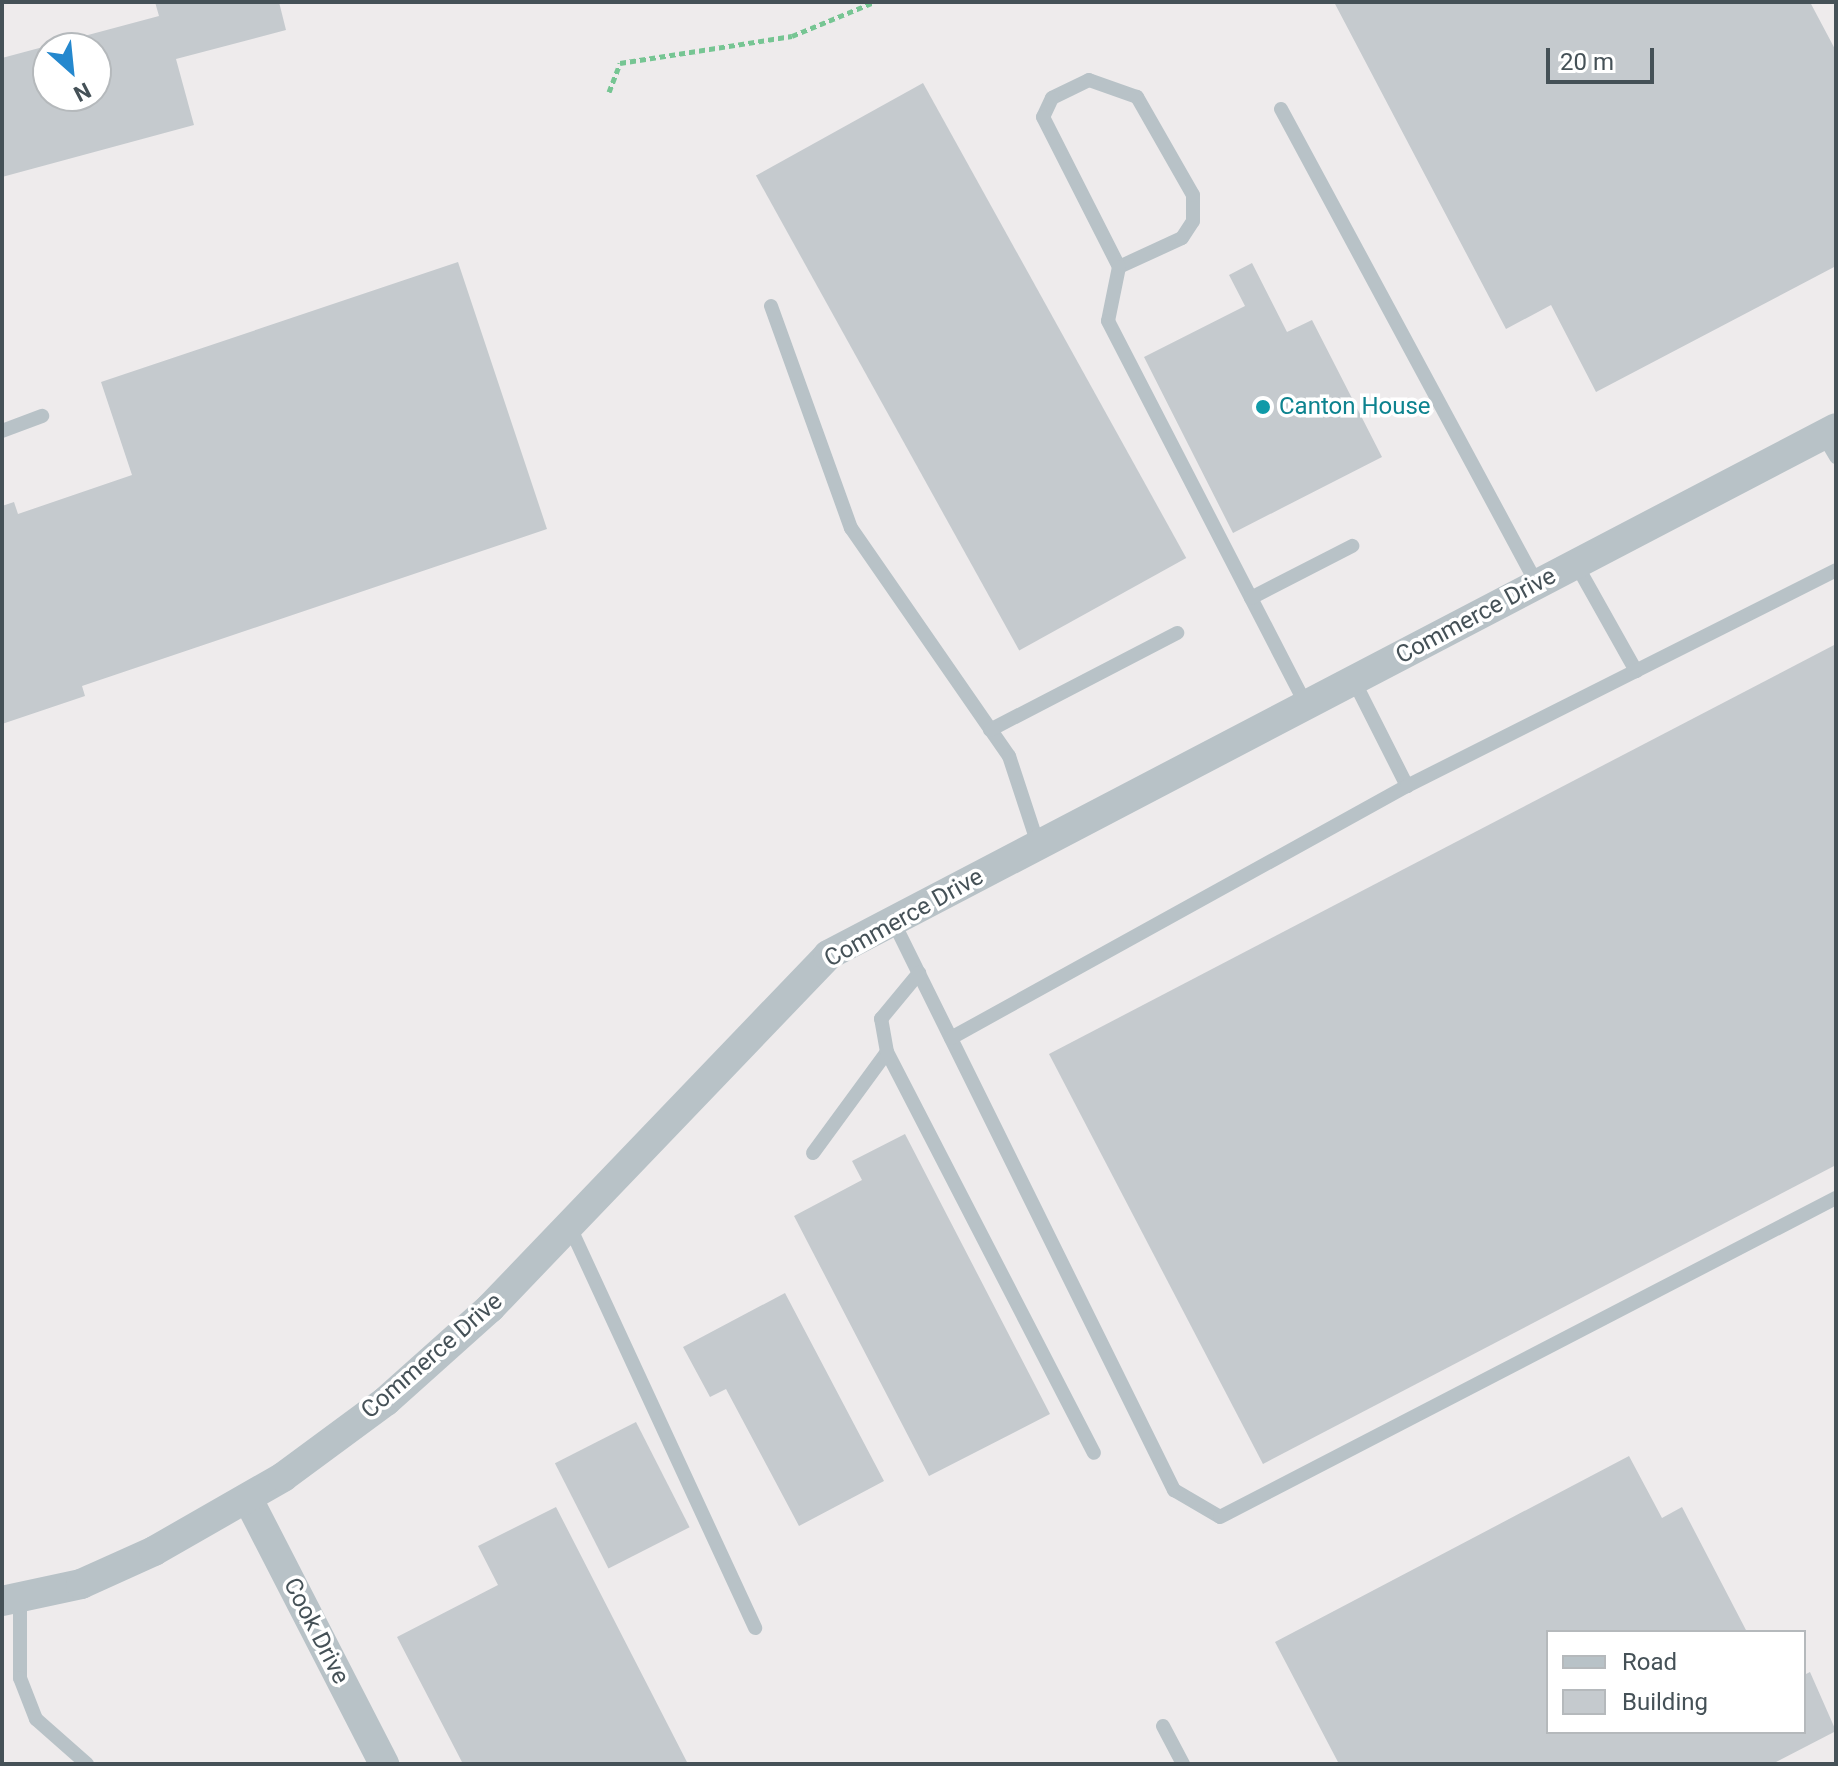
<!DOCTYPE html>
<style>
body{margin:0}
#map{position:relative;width:1838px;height:1766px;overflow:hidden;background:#eeebec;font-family:Roboto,sans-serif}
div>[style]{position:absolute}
.building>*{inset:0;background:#c5cace;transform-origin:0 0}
.path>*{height:5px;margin-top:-2.5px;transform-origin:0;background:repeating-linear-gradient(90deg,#76c593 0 6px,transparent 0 10px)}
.lane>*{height:14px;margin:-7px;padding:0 7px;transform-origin:7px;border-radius:7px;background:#b8c2c7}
.street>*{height:30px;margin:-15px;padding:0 15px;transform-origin:15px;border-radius:15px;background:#b8c2c7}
.dots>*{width:22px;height:22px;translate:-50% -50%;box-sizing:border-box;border:4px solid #fff;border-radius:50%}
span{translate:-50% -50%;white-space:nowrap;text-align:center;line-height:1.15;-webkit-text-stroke:7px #fff;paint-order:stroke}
.culture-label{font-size:24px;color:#0d838f}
.left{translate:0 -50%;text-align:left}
.street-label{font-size:24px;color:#455157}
.frame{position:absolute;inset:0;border:4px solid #455157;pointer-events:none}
.legend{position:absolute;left:1546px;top:1630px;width:260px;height:104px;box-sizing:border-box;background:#fff;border:2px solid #b5b9bc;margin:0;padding:10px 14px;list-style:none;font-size:24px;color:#455157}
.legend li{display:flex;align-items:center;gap:16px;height:40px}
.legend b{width:40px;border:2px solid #b5b9bc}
.north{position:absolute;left:32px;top:32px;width:80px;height:80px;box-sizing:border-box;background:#fff;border:2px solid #b5b9bc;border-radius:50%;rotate:153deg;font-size:22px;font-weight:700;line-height:32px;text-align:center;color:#455157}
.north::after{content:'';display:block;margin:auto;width:28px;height:36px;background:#2588ce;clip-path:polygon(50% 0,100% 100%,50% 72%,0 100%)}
.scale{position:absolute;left:1546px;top:48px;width:108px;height:36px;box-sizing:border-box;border:4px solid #455157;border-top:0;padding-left:10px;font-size:24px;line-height:28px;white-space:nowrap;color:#455157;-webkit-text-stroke:6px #fff;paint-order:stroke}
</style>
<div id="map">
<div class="building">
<i style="clip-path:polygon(evenodd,155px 2px,279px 2px,286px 30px,176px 59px,194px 125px,2px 177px,2px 58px,159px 16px,155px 2px,48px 48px,96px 48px,96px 96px,48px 96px,48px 48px)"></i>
<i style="clip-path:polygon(1334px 2px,1810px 2px,1836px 51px,1836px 266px,1596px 392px,1551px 305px,1506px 329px)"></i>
<i style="left:923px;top:83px;width:543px;height:191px;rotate:61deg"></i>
<i style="clip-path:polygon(458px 262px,547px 529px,82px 686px,85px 696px,2px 724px,2px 506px,14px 502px,18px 514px,132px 475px,101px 382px)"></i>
<i style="clip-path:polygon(1252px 263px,1287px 332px,1312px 320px,1382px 457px,1233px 533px,1144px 357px,1245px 306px,1229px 275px)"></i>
<i style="clip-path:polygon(1836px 644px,1836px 1165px,1263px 1464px,1049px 1054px)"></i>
<i style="clip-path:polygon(905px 1134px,1050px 1414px,929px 1476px,794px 1216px,862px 1180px,852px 1161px)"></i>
<i style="clip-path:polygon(785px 1293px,884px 1481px,799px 1526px,726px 1389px,710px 1397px,683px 1347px)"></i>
<i style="left:636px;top:1422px;width:118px;height:91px;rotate:63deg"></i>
<i style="clip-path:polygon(1629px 1456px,1662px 1518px,1682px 1507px,1747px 1632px,1548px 1632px,1548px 1732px,1804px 1732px,1804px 1675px,1810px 1672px,1836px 1731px,1772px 1764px,1339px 1764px,1275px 1642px)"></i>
<i style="clip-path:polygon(556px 1507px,688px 1764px,463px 1764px,397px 1637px,498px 1585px,478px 1546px)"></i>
</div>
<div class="path">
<i style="left:609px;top:92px;width:31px;rotate:-69deg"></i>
<i style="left:620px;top:63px;width:174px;rotate:-8.9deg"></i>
<i style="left:792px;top:36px;width:89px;rotate:-22.5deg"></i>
</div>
<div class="lane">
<i style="left:1281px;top:109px;width:540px;rotate:61.68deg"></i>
<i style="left:1119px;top:267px;width:69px;rotate:-24.7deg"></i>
<i style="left:1182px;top:238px;width:20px;rotate:-57deg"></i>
<i style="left:1193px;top:221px;width:26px;rotate:-90deg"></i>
<i style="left:1193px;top:195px;width:113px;rotate:-119.7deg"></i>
<i style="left:1137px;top:97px;width:51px;rotate:-160.5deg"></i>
<i style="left:1089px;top:80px;width:41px;rotate:154.1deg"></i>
<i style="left:1052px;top:98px;width:21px;rotate:115deg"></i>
<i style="left:1043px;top:117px;width:168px;rotate:63.1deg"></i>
<i style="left:1119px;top:267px;width:55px;rotate:101.5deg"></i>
<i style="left:1108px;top:321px;width:432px;rotate:62.7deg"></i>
<i style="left:771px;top:306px;width:236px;rotate:70.2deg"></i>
<i style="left:851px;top:528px;width:277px;rotate:55.3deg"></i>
<i style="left:1009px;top:756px;width:93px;rotate:71.8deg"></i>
<i style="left:2px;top:431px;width:43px;rotate:-20.6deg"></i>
<i style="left:1823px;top:435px;width:26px;rotate:59deg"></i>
<i style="left:1576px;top:564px;width:123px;rotate:60.7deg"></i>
<i style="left:1251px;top:598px;width:114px;rotate:-27.2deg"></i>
<i style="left:1354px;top:681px;width:118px;rotate:63.2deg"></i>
<i style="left:990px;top:730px;width:211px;rotate:-27.4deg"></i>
<i style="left:893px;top:921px;width:635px;rotate:63.72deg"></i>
<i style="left:1174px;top:1490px;width:53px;rotate:30.4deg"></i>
<i style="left:1220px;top:1517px;width:694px;rotate:-27.38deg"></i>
<i style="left:951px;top:1038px;width:521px;rotate:-28.93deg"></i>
<i style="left:1407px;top:786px;width:480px;rotate:-26.7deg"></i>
<i style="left:887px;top:1052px;width:451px;rotate:62.7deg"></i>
<i style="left:813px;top:1153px;width:125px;rotate:-53.8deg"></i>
<i style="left:887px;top:1052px;width:34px;rotate:-100deg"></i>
<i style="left:881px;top:1019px;width:60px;rotate:-50.4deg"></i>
<i style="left:569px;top:1225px;width:444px;rotate:65.2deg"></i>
<i style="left:20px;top:1600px;width:78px;rotate:90deg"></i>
<i style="left:20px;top:1678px;width:44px;rotate:68.7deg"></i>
<i style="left:36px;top:1719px;width:68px;rotate:41.4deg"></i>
<i style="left:1163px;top:1726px;width:43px;rotate:62.2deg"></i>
</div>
<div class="street">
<i style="left:248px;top:1499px;width:298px;rotate:62.8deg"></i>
<i style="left:2px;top:1601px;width:81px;rotate:-12.1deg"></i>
<i style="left:81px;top:1584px;width:80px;rotate:-24.3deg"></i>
<i style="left:154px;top:1551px;width:149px;rotate:-29.8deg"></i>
<i style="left:283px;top:1477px;width:128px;rotate:-36.4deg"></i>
<i style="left:386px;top:1401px;width:140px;rotate:-41.8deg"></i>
<i style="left:490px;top:1308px;width:489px;rotate:-46.2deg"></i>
<i style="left:828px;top:955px;width:1137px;rotate:-27.6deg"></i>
</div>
<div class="dots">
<i style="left:1263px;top:407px;background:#0f9aa8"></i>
</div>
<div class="culture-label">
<span class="left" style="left:1279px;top:407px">Canton House</span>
</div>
<div class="street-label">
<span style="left:1476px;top:616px;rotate:-28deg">Commerce Drive</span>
<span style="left:904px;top:918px;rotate:-29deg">Commerce Drive</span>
<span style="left:432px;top:1356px;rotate:-41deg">Commerce Drive</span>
<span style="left:316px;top:1631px;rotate:63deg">Cook Drive</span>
</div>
<div class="frame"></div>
<ul class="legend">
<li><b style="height:10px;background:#b8c2c7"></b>Road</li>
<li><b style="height:22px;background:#c5cace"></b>Building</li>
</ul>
<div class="north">N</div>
<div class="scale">20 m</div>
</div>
